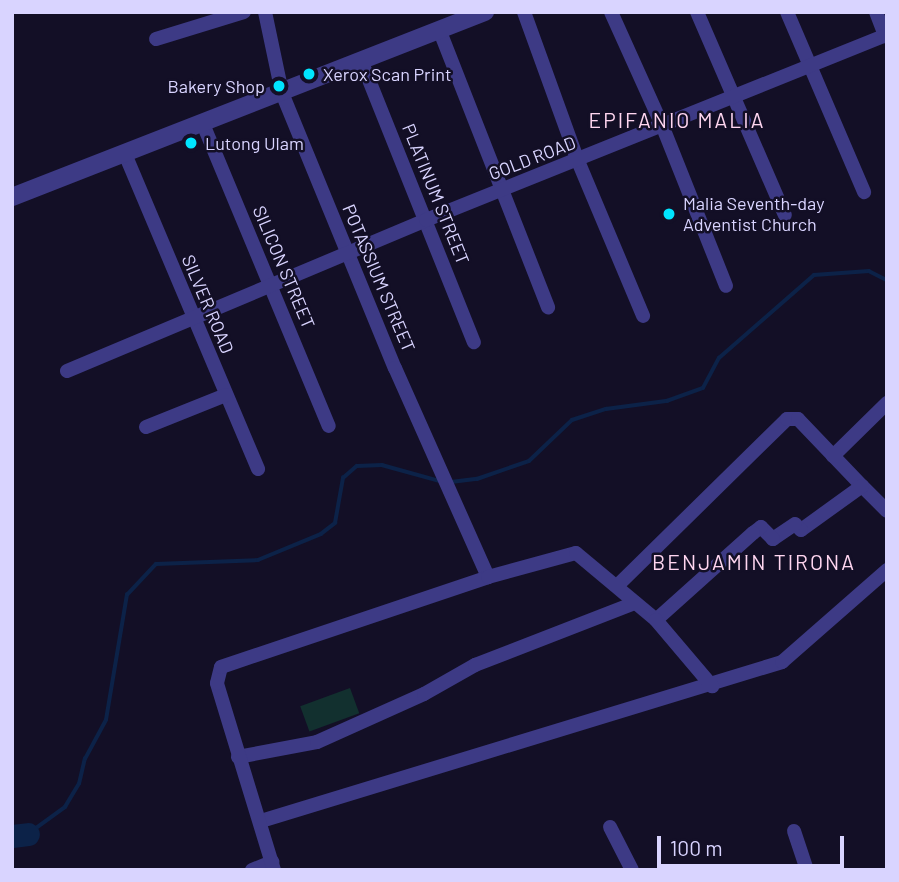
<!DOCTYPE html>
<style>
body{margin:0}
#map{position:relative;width:899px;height:882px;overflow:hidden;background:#130f26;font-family:Barlow,sans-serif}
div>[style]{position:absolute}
.green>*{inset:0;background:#12302f;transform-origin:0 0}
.stream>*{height:3.5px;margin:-1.75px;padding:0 1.75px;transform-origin:1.75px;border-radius:1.75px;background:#0c2248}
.river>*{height:23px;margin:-11.5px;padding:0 11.5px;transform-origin:11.5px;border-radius:11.5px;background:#0c2248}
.minor>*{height:14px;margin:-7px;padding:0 7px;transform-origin:7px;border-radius:7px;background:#3d3a85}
.tertiary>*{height:18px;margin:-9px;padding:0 9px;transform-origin:9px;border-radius:9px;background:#3d3a85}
.dots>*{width:19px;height:19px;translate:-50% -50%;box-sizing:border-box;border:4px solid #130f26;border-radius:50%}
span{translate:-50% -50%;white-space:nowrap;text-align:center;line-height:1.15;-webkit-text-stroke:5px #130f26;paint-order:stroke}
.poi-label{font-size:18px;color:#d9d4ff}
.left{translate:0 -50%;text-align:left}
.right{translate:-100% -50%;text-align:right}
.street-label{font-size:18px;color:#d9d4ff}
.quarter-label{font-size:21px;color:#ffd6f0;letter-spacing:2px}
.frame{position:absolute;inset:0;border:14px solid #d9d4ff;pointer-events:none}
.scale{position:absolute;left:657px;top:836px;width:187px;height:32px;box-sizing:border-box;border:4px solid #d9d4ff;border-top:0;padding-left:9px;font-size:21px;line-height:24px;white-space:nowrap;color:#d9d4ff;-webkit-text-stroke:5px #130f26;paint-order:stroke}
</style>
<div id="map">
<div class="green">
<i style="left:350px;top:688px;width:27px;height:53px;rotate:70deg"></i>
</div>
<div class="stream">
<i style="left:451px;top:482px;width:26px;rotate:-7deg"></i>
<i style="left:477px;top:479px;width:55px;rotate:-19.1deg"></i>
<i style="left:529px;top:461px;width:59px;rotate:-43.6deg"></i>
<i style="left:572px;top:420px;width:36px;rotate:-18deg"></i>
<i style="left:606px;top:409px;width:62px;rotate:-7.5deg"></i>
<i style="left:667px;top:401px;width:38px;rotate:-20deg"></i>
<i style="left:703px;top:388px;width:34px;rotate:-62deg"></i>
<i style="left:719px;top:358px;width:126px;rotate:-41.1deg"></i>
<i style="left:814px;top:275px;width:55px;rotate:-4.2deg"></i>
<i style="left:869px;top:271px;width:20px;rotate:27deg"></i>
<i style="left:28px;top:834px;width:46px;rotate:-36.1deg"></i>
<i style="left:65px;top:807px;width:27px;rotate:-59deg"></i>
<i style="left:79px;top:784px;width:26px;rotate:-77deg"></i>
<i style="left:85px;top:759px;width:44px;rotate:-61.7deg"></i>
<i style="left:106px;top:720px;width:127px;rotate:-80.5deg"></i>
<i style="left:127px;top:595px;width:42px;rotate:-46.9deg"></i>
<i style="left:156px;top:564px;width:102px;rotate:-2.2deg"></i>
<i style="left:258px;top:560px;width:68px;rotate:-22.4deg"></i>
<i style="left:321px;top:534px;width:18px;rotate:-38deg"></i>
<i style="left:335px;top:523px;width:46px;rotate:-79.9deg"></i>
<i style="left:343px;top:478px;width:18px;rotate:-41deg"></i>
<i style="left:357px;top:466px;width:25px;rotate:-2deg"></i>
<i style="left:382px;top:465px;width:60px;rotate:15.4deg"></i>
</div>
<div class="river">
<i style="left:12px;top:836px;width:16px;rotate:-7deg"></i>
</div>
<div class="minor">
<i style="left:265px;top:12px;width:83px;rotate:78.1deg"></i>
<i style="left:282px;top:93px;width:297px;rotate:67.7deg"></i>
<i style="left:395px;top:368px;width:229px;rotate:66deg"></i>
<i style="left:524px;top:12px;width:158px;rotate:70.1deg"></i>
<i style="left:578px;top:161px;width:168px;rotate:67.2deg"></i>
<i style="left:611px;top:12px;width:124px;rotate:65.7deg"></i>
<i style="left:662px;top:125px;width:173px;rotate:68.3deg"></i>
<i style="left:697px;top:12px;width:221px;rotate:66.6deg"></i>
<i style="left:787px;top:12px;width:196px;rotate:66.8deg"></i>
<i style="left:876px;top:12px;width:26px;rotate:69deg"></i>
<i style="left:439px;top:29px;width:299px;rotate:68.6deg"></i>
<i style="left:156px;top:39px;width:92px;rotate:-17.1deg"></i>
<i style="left:361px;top:60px;width:304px;rotate:68.2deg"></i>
<i style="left:203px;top:124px;width:327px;rotate:67.4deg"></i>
<i style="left:125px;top:154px;width:342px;rotate:67.1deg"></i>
<i style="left:67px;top:371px;width:389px;rotate:-22.8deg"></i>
<i style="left:426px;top:220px;width:497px;rotate:-21.9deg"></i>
<i style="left:146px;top:427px;width:86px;rotate:-21.8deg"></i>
<i style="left:833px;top:456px;width:76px;rotate:-44.5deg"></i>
<i style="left:862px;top:486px;width:35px;rotate:45deg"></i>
<i style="left:618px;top:585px;width:237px;rotate:-44.5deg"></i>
<i style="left:787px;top:419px;width:11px"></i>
<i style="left:798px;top:419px;width:93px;rotate:46.3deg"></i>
<i style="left:862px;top:486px;width:75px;rotate:144.2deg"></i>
<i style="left:801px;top:530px;width:8px;rotate:-135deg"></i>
<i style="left:795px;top:524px;width:27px;rotate:146deg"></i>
<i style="left:773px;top:539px;width:17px;rotate:-135deg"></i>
<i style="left:761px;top:527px;width:10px;rotate:143deg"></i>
<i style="left:753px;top:533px;width:130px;rotate:138.1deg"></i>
<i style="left:238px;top:757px;width:80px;rotate:-10.8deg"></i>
<i style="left:317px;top:742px;width:117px;rotate:-24.2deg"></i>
<i style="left:424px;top:694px;width:59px;rotate:-29.6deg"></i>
<i style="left:475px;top:665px;width:172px;rotate:-21.2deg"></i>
<i style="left:261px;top:821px;width:545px;rotate:-16.97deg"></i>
<i style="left:782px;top:662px;width:140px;rotate:-41.2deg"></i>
<i style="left:610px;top:827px;width:48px;rotate:62.9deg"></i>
<i style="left:794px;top:831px;width:41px;rotate:71.6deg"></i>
<i style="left:252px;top:870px;width:22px;rotate:-22deg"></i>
<i style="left:274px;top:870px;width:195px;rotate:-107deg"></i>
<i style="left:217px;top:683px;width:16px;rotate:-76deg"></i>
<i style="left:221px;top:667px;width:282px;rotate:-18.6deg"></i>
<i style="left:488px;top:577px;width:91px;rotate:-15.3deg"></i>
<i style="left:576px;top:553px;width:104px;rotate:39.9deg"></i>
<i style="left:656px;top:620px;width:87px;rotate:49.7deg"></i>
</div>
<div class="tertiary">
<i style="left:12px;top:197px;width:508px;rotate:-21.36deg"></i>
</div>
<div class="dots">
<i style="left:309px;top:74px;background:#00e5ff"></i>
<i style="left:279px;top:86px;background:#00e5ff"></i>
<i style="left:191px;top:143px;background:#00e5ff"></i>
<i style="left:669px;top:214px;background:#00e5ff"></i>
</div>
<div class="poi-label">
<span class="left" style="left:323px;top:74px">Xerox Scan Print</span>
<span class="right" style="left:265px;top:86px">Bakery Shop</span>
<span class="left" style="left:205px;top:143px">Lutong Ulam</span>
<span class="left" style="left:683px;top:214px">Malia Seventh-day<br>Adventist Church</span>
</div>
<div class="street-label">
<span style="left:532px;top:158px;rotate:-21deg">GOLD ROAD</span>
<span style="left:436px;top:194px;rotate:68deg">PLATINUM STREET</span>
<span style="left:284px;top:267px;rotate:67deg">SILICON STREET</span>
<span style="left:379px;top:278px;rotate:67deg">POTASSIUM STREET</span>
<span style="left:208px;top:304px;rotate:67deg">SILVER ROAD</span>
</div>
<div class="quarter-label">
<span style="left:677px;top:120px">EPIFANIO MALIA</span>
<span style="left:754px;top:562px">BENJAMIN TIRONA</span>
</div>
<div class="frame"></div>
<div class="scale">100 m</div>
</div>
